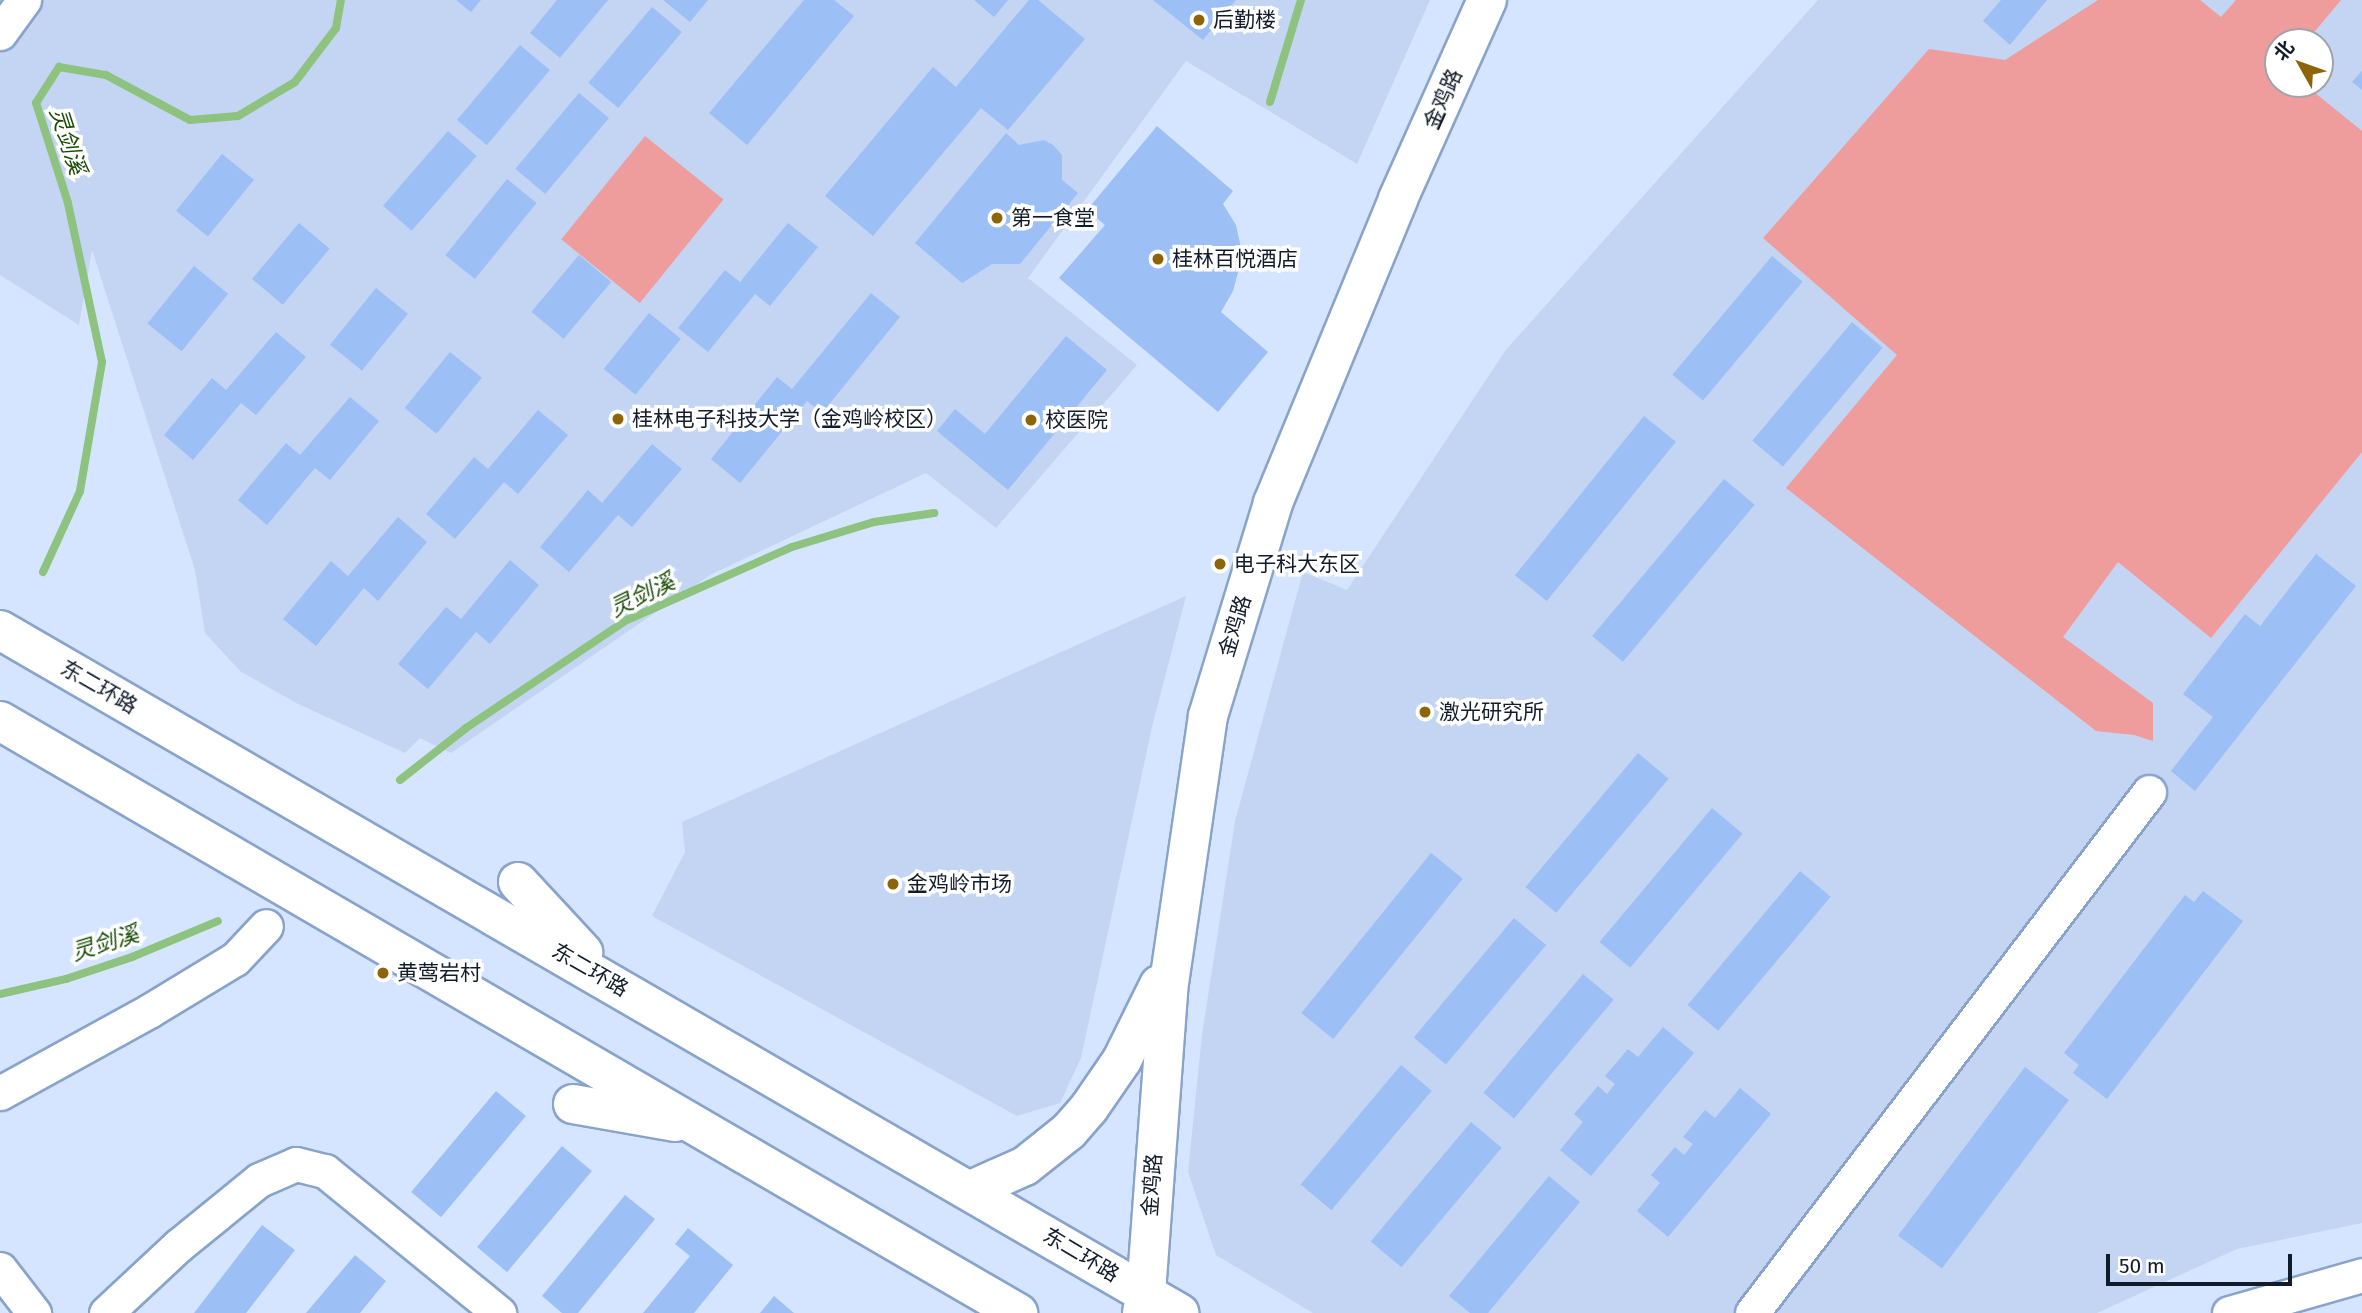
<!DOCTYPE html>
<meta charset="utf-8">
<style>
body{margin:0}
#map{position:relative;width:2362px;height:1313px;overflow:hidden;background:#d5e5ff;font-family:"Fira Sans","Noto Sans SC",sans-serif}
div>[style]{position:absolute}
.built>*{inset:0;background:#c3d5f2}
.green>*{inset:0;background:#ee9c9c;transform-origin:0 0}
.stream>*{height:8px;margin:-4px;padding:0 4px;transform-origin:4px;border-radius:4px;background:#8dc27f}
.building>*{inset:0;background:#9cbff5;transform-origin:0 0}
.roads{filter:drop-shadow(2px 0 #89a3cb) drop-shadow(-2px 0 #89a3cb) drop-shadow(0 2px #89a3cb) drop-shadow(0 -2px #89a3cb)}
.minor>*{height:33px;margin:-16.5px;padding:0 16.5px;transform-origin:16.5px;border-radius:16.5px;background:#fff}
.major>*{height:38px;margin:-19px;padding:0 19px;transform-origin:19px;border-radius:19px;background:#fff}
.dots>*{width:19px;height:19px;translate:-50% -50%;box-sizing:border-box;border:4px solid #fff;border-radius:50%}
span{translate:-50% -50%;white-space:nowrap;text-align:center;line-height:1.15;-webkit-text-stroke:7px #fff;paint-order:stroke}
.poi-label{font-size:21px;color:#121b2a}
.left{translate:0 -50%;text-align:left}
.street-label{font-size:21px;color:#121b2a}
.water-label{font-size:23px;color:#194c06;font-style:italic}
.north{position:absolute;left:2264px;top:28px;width:70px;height:70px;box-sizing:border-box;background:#fff;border:2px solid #a0a4aa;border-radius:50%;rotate:310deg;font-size:19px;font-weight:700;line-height:28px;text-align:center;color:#121b2a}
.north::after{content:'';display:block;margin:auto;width:24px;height:32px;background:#8e6409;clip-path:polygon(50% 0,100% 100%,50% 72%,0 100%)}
.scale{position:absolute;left:2106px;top:1254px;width:186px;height:32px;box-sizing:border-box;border:4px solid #121b2a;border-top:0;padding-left:9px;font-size:21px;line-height:24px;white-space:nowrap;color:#121b2a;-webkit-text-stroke:5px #fff;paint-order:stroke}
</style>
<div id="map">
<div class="built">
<i style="clip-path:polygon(0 0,1430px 0,1357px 164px,1186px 61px,1028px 278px,1137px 365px,996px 528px,926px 473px,710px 575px,451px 753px,420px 738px,405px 753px,296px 703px,240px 671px,205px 633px,195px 570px,92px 250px,79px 325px,0 275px)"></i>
<i style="clip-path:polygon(evenodd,1818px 0,2362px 0,2362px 1223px,2237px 1249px,2097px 1313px,1313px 1313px,1216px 1255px,1188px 1172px,1202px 1035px,1235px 821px,1303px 572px,1347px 590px,1505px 351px,1818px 0,2278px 42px,2320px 42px,2320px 84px,2278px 84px,2278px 42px)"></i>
<i style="clip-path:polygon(1186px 596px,1152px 727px,1081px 1058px,1060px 1103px,1017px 1116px,652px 916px,685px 852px,682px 822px)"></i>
</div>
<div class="green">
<i style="clip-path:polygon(2098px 0,2200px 0,2221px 17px,2236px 0,2341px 0,2306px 42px,2278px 42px,2278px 84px,2304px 84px,2362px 131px,2362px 452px,2211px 638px,2118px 562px,2063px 637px,2153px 703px,2153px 741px,2134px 735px,2096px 731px,1786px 488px,1897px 355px,1763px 238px,1929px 49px,2005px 60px)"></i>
<i style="left:645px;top:136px;width:101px;height:133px;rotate:39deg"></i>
</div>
<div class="stream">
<i style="left:1270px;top:102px;width:107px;rotate:-73.1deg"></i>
<i style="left:43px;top:572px;width:89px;rotate:-65.4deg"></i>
<i style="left:80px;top:491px;width:131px;rotate:-80.3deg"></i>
<i style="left:102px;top:362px;width:163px;rotate:-102.1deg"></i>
<i style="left:68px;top:203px;width:105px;rotate:-107.7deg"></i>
<i style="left:36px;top:103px;width:43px;rotate:-57.4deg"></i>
<i style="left:59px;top:67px;width:48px;rotate:9.7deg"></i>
<i style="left:106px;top:75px;width:95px;rotate:28.2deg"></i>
<i style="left:190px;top:120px;width:48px;rotate:-4.8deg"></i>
<i style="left:238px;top:116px;width:66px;rotate:-30.8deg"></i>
<i style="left:295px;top:82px;width:68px;rotate:-52.8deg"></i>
<i style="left:336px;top:28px;width:28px;rotate:-80deg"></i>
<i style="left:400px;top:780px;width:84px;rotate:-38.2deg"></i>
<i style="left:466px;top:728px;width:194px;rotate:-33.9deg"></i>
<i style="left:627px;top:620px;width:180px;rotate:-23.9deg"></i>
<i style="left:792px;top:547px;width:86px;rotate:-17deg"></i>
<i style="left:874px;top:522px;width:61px;rotate:-8.5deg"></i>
<i style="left:0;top:994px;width:68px;rotate:-12.8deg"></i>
<i style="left:66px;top:979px;width:70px;rotate:-18.4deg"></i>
<i style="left:132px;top:957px;width:93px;rotate:-22.7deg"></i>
</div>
<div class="building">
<i style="clip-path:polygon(456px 0,481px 0,471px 12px)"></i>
<i style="clip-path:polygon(557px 0,608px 0,560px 58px,530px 33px)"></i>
<i style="clip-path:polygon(663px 0,708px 0,690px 22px)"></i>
<i style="clip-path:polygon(804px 0,834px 0,854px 16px,747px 145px,709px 113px)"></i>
<i style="clip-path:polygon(974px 0,1008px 0,994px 17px)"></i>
<i style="clip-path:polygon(1029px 0,1038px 0,1085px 39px,1008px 130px,981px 108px,873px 236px,825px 196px,933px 67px,956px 87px)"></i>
<i style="clip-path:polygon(1153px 0,1236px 0,1203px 40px)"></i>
<i style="clip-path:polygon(2001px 0,2047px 0,2010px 45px,1983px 21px)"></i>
<i style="left:652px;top:7px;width:39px;height:99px;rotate:40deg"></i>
<i style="left:520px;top:45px;width:39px;height:98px;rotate:40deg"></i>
<i style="clip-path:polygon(2362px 71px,2362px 90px,2352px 82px)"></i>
<i style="left:579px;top:93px;width:39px;height:99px;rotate:40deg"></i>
<i style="clip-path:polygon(1157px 126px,1233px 191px,1223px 204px,1236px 225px,1241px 248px,1239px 269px,1233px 291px,1221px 312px,1268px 352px,1218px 412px,1059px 278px,1105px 225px,1087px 210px)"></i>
<i style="left:448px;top:131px;width:38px;height:99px;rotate:41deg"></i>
<i style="clip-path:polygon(1006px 133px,1019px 145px,1044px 140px,1053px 145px,1062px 155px,1062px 180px,1078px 193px,1020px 264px,992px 264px,962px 283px,915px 243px)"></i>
<i style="left:222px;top:154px;width:41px;height:73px;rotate:39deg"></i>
<i style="left:507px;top:179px;width:38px;height:98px;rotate:39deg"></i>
<i style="left:299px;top:223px;width:40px;height:73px;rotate:40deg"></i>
<i style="clip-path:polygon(788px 223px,818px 247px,770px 306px,755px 294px,708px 352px,678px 328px,725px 270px,740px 282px)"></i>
<i style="left:579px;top:255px;width:42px;height:74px;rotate:40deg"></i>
<i style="left:1772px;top:256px;width:40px;height:155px;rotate:40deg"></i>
<i style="left:194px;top:266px;width:44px;height:74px;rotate:39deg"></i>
<i style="left:376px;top:288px;width:41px;height:73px;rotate:39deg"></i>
<i style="clip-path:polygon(871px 293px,900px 317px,822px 413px,807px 401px,740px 483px,711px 459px,777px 377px,792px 389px)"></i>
<i style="left:649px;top:313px;width:41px;height:72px;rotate:39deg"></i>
<i style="left:1852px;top:322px;width:40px;height:155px;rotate:40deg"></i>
<i style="clip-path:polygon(276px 332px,306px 357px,256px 415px,241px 403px,193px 460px,164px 435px,212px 378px,226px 390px)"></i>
<i style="clip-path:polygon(1066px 336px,1107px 370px,1008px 490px,937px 431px,955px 409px,985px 434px)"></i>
<i style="left:450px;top:352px;width:41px;height:72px;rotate:39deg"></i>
<i style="clip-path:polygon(350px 397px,379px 421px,330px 480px,315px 468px,267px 525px,238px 500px,286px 443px,300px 455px)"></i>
<i style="clip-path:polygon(538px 410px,568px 435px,518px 494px,504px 482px,455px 539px,426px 514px,474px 457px,488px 469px)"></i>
<i style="left:1644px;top:416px;width:41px;height:205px;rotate:39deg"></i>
<i style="clip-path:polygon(652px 444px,682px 469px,632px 527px,618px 515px,569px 572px,540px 547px,588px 490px,602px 503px)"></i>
<i style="left:1724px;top:479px;width:40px;height:205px;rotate:40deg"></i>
<i style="clip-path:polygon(398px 517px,427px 542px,378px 601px,364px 588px,316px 646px,283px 619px,331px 561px,348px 576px)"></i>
<i style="clip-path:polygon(2316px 554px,2356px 586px,2195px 791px,2171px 771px,2213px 717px,2183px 694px,2245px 614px,2260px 626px)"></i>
<i style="clip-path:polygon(510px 560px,539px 585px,490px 644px,476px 632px,428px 689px,398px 664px,446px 607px,461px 619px)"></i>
<i style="left:1638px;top:753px;width:40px;height:175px;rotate:40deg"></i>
<i style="left:1712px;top:808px;width:40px;height:175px;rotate:40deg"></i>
<i style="left:1431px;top:853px;width:41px;height:206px;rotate:39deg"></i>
<i style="left:1800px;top:871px;width:40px;height:175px;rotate:40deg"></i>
<i style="clip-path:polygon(2203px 891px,2243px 921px,2107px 1099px,2073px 1073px,2079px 1065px,2064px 1053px,2185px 895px,2194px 902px)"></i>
<i style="left:1514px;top:918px;width:42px;height:156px;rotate:40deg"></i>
<i style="left:1583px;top:974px;width:40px;height:155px;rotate:40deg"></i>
<i style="clip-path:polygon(1663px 1027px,1694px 1053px,1591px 1176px,1560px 1150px,1583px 1122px,1574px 1114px,1598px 1086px,1607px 1094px,1615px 1084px,1605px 1076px,1628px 1049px,1638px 1057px)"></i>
<i style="left:1401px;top:1065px;width:40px;height:156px;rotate:40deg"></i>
<i style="left:2025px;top:1067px;width:55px;height:211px;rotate:37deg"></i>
<i style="clip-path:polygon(1740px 1088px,1771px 1114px,1668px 1237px,1637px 1211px,1660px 1183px,1651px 1175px,1675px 1147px,1684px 1155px,1693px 1144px,1683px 1137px,1705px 1110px,1715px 1118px)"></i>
<i style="left:496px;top:1091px;width:39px;height:132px;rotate:40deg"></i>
<i style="left:1471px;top:1122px;width:40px;height:156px;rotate:40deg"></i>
<i style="left:562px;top:1146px;width:39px;height:132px;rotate:40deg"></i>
<i style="clip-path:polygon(1549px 1176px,1580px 1202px,1488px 1313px,1470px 1313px,1449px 1296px)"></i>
<i style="clip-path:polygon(625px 1195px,655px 1219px,578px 1313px,562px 1313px,542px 1296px)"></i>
<i style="clip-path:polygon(262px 1225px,295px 1250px,246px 1313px,194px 1313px)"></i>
<i style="clip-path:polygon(688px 1228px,733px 1265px,694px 1313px,643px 1313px,690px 1256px,675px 1244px)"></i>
<i style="clip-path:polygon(355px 1255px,386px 1281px,360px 1313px,306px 1313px)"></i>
<i style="clip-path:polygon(774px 1296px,794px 1313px,760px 1313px)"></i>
</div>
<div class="roads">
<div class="minor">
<i style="left:0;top:33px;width:41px;rotate:-54deg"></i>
<i style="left:0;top:1093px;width:170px;rotate:-28.8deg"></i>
<i style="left:149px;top:1011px;width:100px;rotate:-31.2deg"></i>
<i style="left:235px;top:959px;width:45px;rotate:-46.8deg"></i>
<i style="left:0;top:1269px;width:56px;rotate:52.3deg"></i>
<i style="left:106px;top:1313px;width:100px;rotate:-43deg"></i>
<i style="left:179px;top:1245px;width:103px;rotate:-39.1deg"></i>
<i style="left:259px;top:1180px;width:40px;rotate:-23.4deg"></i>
<i style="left:296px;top:1164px;width:30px;rotate:14deg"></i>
<i style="left:325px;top:1171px;width:225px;rotate:39.2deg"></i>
<i style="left:1752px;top:1313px;width:655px;rotate:-52.69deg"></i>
<i style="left:2229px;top:1313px;width:138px;rotate:-15.9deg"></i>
</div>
<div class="major">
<i style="left:0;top:630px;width:1363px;rotate:30.08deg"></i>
<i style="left:0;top:721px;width:1178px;rotate:30.18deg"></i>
<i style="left:518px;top:882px;width:96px;rotate:47.1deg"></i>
<i style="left:573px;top:1104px;width:104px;rotate:10deg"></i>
<i style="left:971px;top:1190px;width:59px;rotate:-24deg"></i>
<i style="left:1025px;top:1166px;width:56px;rotate:-38.5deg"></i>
<i style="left:1069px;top:1131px;width:30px;rotate:-49deg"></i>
<i style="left:1089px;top:1108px;width:58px;rotate:-55.5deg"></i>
<i style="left:1122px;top:1060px;width:84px;rotate:-63.7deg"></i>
<i style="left:1142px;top:1313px;width:20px;rotate:-79deg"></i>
<i style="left:1146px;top:1293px;width:304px;rotate:-85.8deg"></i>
<i style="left:1168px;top:990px;width:277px;rotate:-81.7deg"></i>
<i style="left:1208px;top:716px;width:223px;rotate:-73deg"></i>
<i style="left:1273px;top:503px;width:329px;rotate:-67.6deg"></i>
<i style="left:1398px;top:199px;width:218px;rotate:-65.9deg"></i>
</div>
</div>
<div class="dots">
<i style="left:1199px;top:20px;background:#8e6409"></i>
<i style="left:997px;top:218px;background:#8e6409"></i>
<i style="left:1158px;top:259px;background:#8e6409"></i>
<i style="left:618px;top:419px;background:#8e6409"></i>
<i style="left:1031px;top:420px;background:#8e6409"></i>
<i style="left:1220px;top:564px;background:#8e6409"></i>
<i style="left:1425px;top:712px;background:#8e6409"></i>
<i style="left:893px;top:884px;background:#8e6409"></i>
<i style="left:383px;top:973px;background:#8e6409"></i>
</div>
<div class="poi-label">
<span class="left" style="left:1213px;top:20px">后勤楼</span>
<span class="left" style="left:1011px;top:218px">第一食堂</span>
<span class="left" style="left:1172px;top:259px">桂林百悦酒店</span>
<span class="left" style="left:632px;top:419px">桂林电子科技大学（金鸡岭校区）</span>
<span class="left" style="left:1045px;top:420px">校医院</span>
<span class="left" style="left:1234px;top:564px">电子科大东区</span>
<span class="left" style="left:1439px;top:712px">激光研究所</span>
<span class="left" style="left:907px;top:884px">金鸡岭市场</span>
<span class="left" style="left:397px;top:973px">黄莺岩村</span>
</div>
<div class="street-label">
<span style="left:1443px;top:99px;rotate:-66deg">金鸡路</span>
<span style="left:1235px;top:626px;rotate:-73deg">金鸡路</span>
<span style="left:99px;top:687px;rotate:30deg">东二环路</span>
<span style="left:590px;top:970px;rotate:30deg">东二环路</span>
<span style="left:1152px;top:1185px;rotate:-86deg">金鸡路</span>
<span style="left:1081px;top:1255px;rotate:31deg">东二环路</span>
</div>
<div class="water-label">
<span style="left:68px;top:141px;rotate:72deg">灵剑溪</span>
<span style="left:642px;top:595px;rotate:-26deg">灵剑溪</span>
<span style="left:105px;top:943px;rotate:-17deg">灵剑溪</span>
</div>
<div class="north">北</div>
<div class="scale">50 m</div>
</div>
